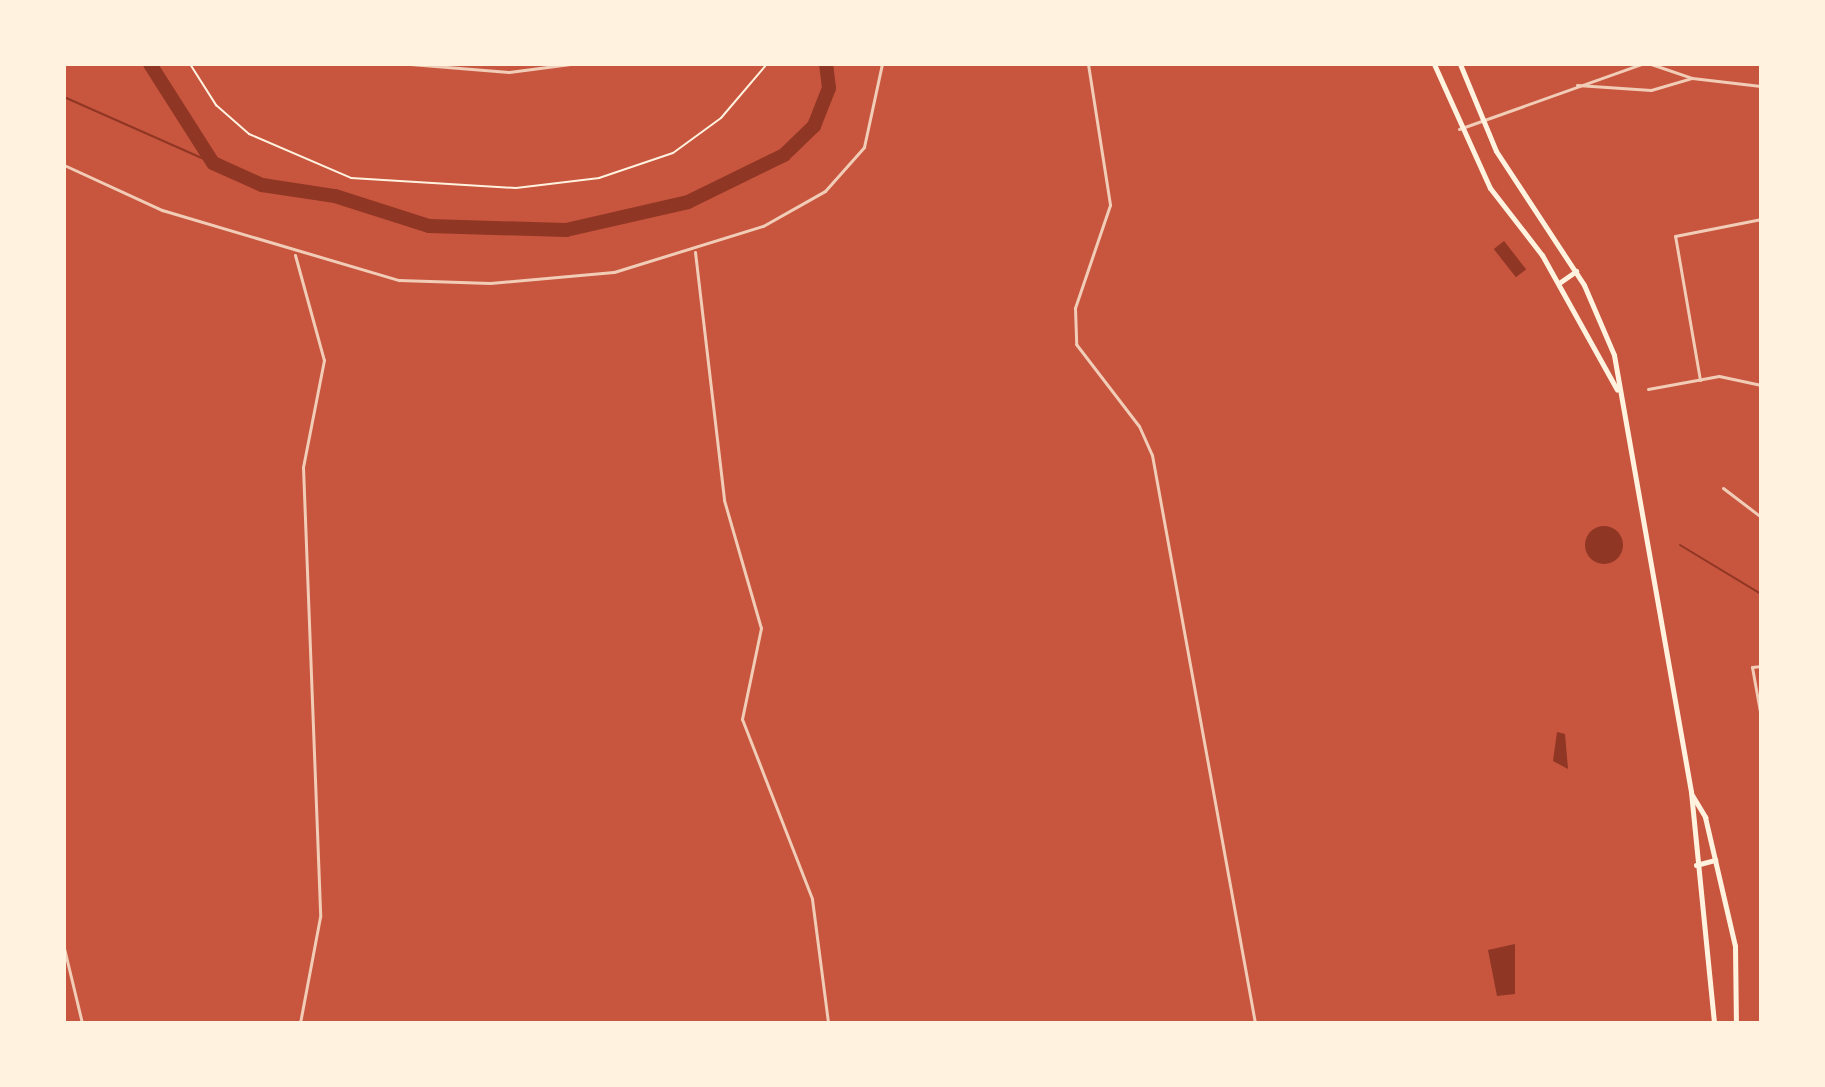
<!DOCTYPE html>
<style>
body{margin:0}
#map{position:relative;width:1825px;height:1087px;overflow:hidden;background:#c8553d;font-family:"DM Sans",sans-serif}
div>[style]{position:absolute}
.water>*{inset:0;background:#8f3625;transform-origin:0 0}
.round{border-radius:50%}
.stream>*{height:2px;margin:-1px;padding:0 1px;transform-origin:1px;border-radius:1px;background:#8f3625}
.river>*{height:14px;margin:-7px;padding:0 7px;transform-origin:7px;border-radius:7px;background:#8f3625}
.path>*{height:2px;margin:-1px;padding:0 1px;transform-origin:1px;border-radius:1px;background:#fff3e0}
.minor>*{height:3px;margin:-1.5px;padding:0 1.5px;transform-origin:1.5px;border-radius:1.5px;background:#f1ccb7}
.primary>*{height:5px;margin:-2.5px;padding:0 2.5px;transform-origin:2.5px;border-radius:2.5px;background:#fff3e0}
span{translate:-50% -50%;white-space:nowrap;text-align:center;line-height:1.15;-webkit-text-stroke:6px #fff3e0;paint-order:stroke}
.frame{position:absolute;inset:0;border:66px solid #fff3e0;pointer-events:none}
</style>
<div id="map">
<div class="water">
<i style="left:1504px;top:241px;width:36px;height:13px;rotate:52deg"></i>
<i class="round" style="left:1585px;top:526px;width:38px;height:38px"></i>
<i style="clip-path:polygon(1557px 732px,1565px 734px,1568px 769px,1553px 761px)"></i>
<i style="clip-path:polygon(1515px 944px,1515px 994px,1497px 996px,1488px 950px)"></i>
</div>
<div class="stream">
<i style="left:64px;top:97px;width:163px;rotate:23.9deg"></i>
<i style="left:1680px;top:545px;width:95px;rotate:31.2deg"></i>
</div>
<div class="river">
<i style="left:150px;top:64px;width:117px;rotate:57.5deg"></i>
<i style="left:213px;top:163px;width:54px;rotate:24.2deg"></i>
<i style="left:262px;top:185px;width:74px;rotate:8.6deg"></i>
<i style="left:335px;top:196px;width:99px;rotate:17.7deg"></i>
<i style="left:429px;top:226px;width:137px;rotate:1.7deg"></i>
<i style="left:566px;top:230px;width:125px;rotate:-12.9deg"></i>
<i style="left:688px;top:202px;width:107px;rotate:-26.1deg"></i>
<i style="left:784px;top:155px;width:42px;rotate:-44deg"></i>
<i style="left:814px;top:126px;width:41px;rotate:-68.5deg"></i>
<i style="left:829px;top:88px;width:24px;rotate:-97deg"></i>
</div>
<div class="path">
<i style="left:190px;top:64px;width:49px;rotate:57.6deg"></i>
<i style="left:216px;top:105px;width:44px;rotate:41.3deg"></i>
<i style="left:249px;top:134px;width:111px;rotate:23.3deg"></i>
<i style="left:351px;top:178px;width:165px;rotate:3.5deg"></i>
<i style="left:516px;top:188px;width:84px;rotate:-6.9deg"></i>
<i style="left:599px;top:178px;width:78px;rotate:-18.7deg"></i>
<i style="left:673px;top:153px;width:59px;rotate:-36.1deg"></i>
<i style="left:721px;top:118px;width:71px;rotate:-49.6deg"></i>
</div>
<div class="minor">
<i style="left:410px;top:64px;width:99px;rotate:4.6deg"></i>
<i style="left:509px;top:72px;width:62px;rotate:-7.5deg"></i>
<i style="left:1088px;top:64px;width:143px;rotate:81.1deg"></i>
<i style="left:1110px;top:205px;width:109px;rotate:108.8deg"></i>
<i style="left:1075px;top:308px;width:36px;rotate:88deg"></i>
<i style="left:1076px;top:344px;width:103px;rotate:52.5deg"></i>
<i style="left:1139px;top:426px;width:32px;rotate:66deg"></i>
<i style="left:1152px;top:455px;width:577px;rotate:79.72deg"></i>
<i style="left:1651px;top:64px;width:43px;rotate:18.9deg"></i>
<i style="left:1692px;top:78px;width:69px;rotate:6.6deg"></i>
<i style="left:1577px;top:85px;width:74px;rotate:3.9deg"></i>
<i style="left:1651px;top:90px;width:43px;rotate:-16.3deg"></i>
<i style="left:1459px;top:129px;width:194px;rotate:-19.6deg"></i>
<i style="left:64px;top:165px;width:108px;rotate:24.7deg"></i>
<i style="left:162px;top:210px;width:247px;rotate:16.5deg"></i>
<i style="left:399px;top:280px;width:91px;rotate:1.9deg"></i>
<i style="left:490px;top:283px;width:124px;rotate:-5.1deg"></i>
<i style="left:614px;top:272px;width:156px;rotate:-17.2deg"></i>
<i style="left:763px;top:226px;width:71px;rotate:-29.4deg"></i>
<i style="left:825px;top:191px;width:59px;rotate:-48.4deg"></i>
<i style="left:864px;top:147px;width:85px;rotate:-77.8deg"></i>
<i style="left:695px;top:252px;width:250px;rotate:83.3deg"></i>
<i style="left:724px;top:500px;width:133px;rotate:73.9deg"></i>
<i style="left:761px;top:628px;width:93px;rotate:101.8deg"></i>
<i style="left:742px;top:719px;width:193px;rotate:68.7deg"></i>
<i style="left:812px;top:899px;width:125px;rotate:82.6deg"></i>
<i style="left:295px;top:255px;width:109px;rotate:74.6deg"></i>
<i style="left:324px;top:360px;width:109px;rotate:101.1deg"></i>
<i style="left:303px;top:467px;width:450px;rotate:87.8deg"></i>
<i style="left:320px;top:917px;width:108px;rotate:100.7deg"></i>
<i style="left:1700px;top:380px;width:146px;rotate:-99.8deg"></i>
<i style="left:1675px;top:236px;width:88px;rotate:-11.2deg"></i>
<i style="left:1648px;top:389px;width:72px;rotate:-10.4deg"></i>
<i style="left:1719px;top:376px;width:43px;rotate:12.1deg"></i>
<i style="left:1723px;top:488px;width:48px;rotate:37.3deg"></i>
<i style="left:1761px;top:666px;width:9px;rotate:174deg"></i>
<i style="left:1752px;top:667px;width:51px;rotate:79.8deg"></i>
<i style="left:64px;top:948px;width:77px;rotate:76.5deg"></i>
</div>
<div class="primary">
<i style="left:1434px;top:64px;width:136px;rotate:65.7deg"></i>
<i style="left:1490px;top:188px;width:85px;rotate:52.2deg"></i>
<i style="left:1542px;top:255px;width:154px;rotate:60.9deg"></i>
<i style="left:1460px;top:64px;width:94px;rotate:67.5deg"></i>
<i style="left:1496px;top:151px;width:160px;rotate:56.7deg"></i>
<i style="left:1584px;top:285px;width:76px;rotate:66.8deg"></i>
<i style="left:1614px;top:355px;width:444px;rotate:80deg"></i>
<i style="left:1691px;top:792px;width:232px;rotate:84.3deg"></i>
<i style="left:1559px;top:283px;width:21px;rotate:-35deg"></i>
<i style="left:1692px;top:795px;width:26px;rotate:59deg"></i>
<i style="left:1705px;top:817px;width:132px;rotate:76.9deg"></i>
<i style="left:1735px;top:946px;width:77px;rotate:89.3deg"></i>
<i style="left:1696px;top:865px;width:20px;rotate:-15deg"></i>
</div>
<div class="frame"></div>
</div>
